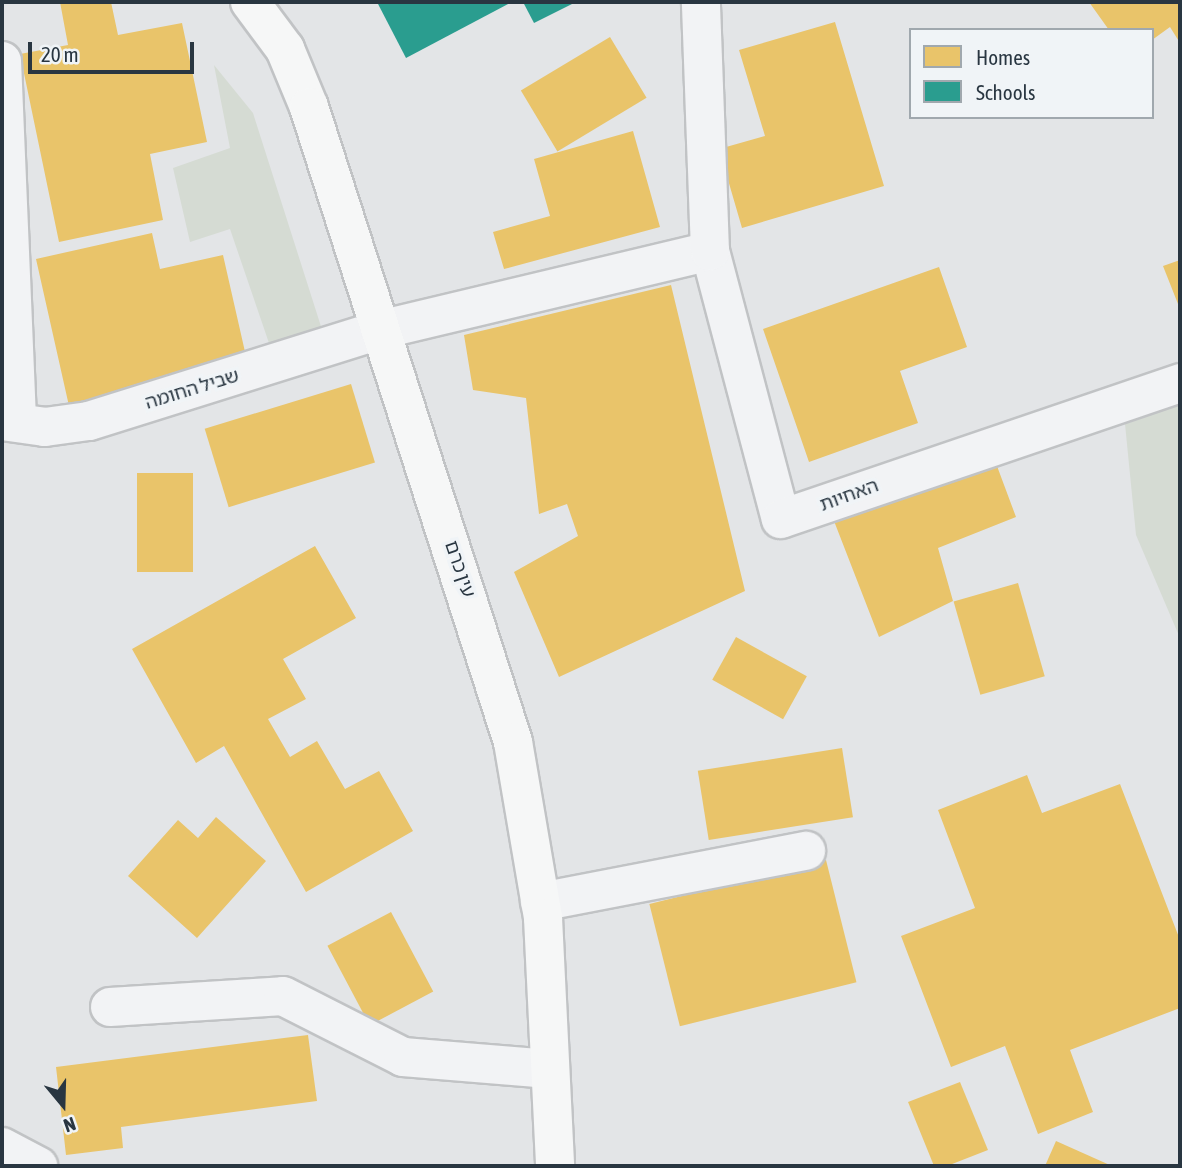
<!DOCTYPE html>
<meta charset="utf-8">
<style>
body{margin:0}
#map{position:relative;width:1182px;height:1168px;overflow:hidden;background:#e3e5e7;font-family:"Asap Condensed","Noto Sans Hebrew",sans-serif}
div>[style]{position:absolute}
.green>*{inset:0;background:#d5dbd3}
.homes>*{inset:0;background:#e9c46a;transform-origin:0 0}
.schools>*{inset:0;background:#2a9d8f}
.roads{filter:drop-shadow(2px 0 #c1c3c5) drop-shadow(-2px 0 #c1c3c5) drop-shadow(0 2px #c1c3c5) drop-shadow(0 -2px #c1c3c5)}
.minor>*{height:38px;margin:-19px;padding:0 19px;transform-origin:19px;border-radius:19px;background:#f2f3f5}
.major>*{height:38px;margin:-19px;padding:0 19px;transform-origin:19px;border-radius:19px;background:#f6f7f7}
span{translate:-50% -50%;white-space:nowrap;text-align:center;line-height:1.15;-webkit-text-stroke:7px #f0f4f7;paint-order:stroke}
.street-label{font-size:19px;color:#293641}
.frame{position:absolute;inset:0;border:4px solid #293641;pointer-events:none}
.legend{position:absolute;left:909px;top:28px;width:245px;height:91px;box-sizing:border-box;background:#f0f4f7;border:2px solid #a0a8ae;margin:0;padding:9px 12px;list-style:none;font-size:21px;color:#293641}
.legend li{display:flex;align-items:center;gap:14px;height:35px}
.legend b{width:35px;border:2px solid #a0a8ae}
.north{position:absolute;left:28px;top:1070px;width:70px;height:70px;-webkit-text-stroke:5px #f0f4f7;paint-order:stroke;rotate:161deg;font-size:19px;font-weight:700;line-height:28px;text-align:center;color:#293641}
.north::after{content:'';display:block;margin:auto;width:24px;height:32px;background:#293641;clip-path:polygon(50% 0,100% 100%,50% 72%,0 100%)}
.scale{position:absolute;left:28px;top:42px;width:166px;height:32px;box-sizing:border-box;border:4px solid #293641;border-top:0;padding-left:9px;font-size:21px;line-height:24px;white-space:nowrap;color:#293641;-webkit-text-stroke:5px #f0f4f7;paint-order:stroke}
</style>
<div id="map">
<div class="green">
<i style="clip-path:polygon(214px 65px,253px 113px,325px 339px,271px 349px,230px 229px,190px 242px,173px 168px,230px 148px)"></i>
<i style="clip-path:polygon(1180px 405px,1180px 638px,1136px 535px,1125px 424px)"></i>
</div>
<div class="homes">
<i style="clip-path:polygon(60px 2px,111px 2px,118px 35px,182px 23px,207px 142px,150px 154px,163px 220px,59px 242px,20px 54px,68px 45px)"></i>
<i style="clip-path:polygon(1089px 2px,1180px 2px,1180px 43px,1170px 27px,1152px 40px,1152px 30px,1109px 30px)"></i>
<i style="clip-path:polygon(835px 22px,884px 186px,742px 228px,719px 149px,765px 136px,739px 50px)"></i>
<i style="left:610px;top:37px;width:71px;height:104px;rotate:59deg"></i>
<i style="clip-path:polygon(633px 131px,660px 227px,504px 269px,493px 232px,550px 216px,534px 159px)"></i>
<i style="clip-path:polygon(152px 233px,160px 269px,223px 255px,248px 365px,69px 406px,36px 259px)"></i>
<i style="clip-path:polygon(1180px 260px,1180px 309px,1163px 266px)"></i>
<i style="clip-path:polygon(939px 267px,967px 347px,900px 371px,918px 423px,809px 462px,763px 329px)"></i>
<i style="clip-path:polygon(671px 285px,745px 591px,559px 677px,514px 572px,578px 536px,567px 504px,539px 514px,526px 398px,473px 390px,464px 335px)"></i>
<i style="left:351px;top:384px;width:82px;height:153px;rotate:73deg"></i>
<i style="clip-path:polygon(994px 458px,1016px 517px,938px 548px,953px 601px,879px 637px,834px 521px)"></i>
<i style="left:193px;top:473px;width:99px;height:56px;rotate:90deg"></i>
<i style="clip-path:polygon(315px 546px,356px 618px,283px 659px,306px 699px,268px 719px,290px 757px,317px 741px,345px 789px,379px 771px,413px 831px,306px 892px,224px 746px,196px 763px,132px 649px)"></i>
<i style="left:1018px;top:583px;width:97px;height:67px;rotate:74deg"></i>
<i style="left:736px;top:637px;width:81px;height:49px;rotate:29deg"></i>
<i style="left:842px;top:748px;width:70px;height:146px;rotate:81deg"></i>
<i style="clip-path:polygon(1027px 775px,1042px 813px,1120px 784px,1180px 940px,1180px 1008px,1070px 1050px,1093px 1112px,1038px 1134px,1005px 1046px,951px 1067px,901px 936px,975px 908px,938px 810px)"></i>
<i style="clip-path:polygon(216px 817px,266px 861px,197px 938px,128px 876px,178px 820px,198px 838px)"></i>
<i style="left:826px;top:860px;width:126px;height:182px;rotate:76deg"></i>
<i style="left:391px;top:912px;width:90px;height:72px;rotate:62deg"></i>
<i style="clip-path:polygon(308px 1035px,317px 1101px,121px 1127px,123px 1148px,66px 1155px,56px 1067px)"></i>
<i style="clip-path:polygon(960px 1082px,988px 1150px,947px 1166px,934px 1166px,908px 1102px)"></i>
<i style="clip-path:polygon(1056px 1141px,1112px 1166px,1045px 1166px)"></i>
</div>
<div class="schools">
<i style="clip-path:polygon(377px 2px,512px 2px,406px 58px)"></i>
<i style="clip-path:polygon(523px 2px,576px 2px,534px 23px)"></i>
</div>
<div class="roads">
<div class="minor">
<i style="left:2px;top:61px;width:360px;rotate:87.6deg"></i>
<i style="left:710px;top:251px;width:277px;rotate:75.2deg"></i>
<i style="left:781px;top:519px;width:422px;rotate:-18.8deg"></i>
<i style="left:2px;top:421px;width:43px;rotate:7.9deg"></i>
<i style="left:45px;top:427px;width:44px;rotate:-7.8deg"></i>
<i style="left:89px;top:421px;width:304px;rotate:-17.4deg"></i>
<i style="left:379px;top:330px;width:340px;rotate:-13.4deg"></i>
<i style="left:710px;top:251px;width:249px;rotate:-92.1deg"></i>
<i style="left:540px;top:902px;width:271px;rotate:-10.9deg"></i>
<i style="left:110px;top:1007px;width:173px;rotate:-3.6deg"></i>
<i style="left:283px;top:996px;width:135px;rotate:26.9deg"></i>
<i style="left:403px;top:1057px;width:147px;rotate:4.7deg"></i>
<i style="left:2px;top:1147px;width:41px;rotate:27.8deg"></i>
</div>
<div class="major">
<i style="left:250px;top:2px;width:59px;rotate:53.3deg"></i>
<i style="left:285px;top:49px;width:63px;rotate:67.5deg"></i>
<i style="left:309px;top:107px;width:667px;rotate:72.19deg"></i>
<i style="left:513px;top:742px;width:179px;rotate:80.3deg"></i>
<i style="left:543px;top:918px;width:248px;rotate:87.2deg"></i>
</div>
</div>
<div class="street-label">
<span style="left:192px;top:389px;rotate:-17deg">שביל החומה</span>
<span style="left:849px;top:495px;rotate:-20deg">האחיות</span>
<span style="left:460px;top:569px;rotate:71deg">עין כרם</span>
</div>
<div class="frame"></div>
<ul class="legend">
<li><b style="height:19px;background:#e9c46a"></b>Homes</li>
<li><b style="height:19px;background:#2a9d8f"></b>Schools</li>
</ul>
<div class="north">N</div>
<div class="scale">20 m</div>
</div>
